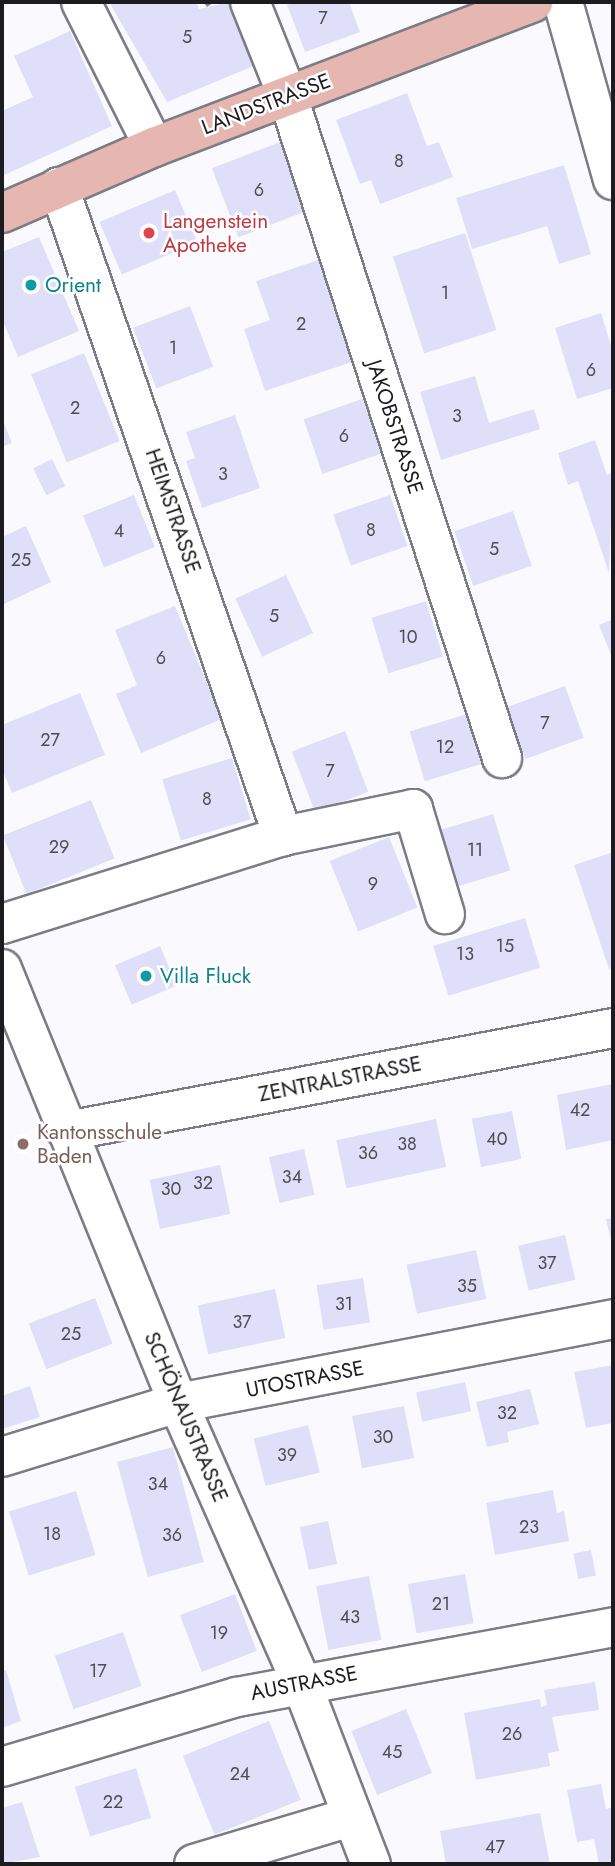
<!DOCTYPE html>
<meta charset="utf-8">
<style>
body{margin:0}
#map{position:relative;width:615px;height:1866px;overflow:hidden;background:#fafafe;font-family:Jost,sans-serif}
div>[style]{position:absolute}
.building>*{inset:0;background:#dfdff9;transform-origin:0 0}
.path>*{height:4.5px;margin-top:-2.25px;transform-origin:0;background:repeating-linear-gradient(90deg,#89898d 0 7px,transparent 0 10.5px)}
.roads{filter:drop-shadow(2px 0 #7c7c86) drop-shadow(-2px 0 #7c7c86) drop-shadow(0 2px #7c7c86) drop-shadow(0 -2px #7c7c86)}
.minor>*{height:38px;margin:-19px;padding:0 19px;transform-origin:19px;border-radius:19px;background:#fff}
.major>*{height:38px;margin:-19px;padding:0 19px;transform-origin:19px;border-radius:19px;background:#e6b6b0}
.dots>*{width:19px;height:19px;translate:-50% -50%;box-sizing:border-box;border:4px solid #fff;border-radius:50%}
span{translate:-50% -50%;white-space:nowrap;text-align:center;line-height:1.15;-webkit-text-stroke:5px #fff;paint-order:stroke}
.number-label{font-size:18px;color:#4d4d56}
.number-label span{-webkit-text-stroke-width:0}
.street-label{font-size:21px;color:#1c1c20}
.health-label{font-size:21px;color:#be3a42}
.left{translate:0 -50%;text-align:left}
.culture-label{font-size:21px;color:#0d838f}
.education-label{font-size:21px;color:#785e54}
.frame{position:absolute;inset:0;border:4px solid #1c1c20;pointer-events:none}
</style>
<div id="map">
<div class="building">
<i style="clip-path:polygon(109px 2px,196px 2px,199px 9px,229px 2px,256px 65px,167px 102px)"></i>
<i style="clip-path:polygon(296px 2px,349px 2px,360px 32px,305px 52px,287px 5px)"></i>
<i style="clip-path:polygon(70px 31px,112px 126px,2px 176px,2px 111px,33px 97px,14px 56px)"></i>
<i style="clip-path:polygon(407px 93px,427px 146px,439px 142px,453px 177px,380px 204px,371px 180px,360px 184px,336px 120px)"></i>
<i style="left:280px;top:142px;width:74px;height:73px;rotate:69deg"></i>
<i style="clip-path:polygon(564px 165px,591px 254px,559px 264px,547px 226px,472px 249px,456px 198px)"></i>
<i style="left:175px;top:190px;width:57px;height:82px;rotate:67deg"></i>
<i style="left:465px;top:233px;width:102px;height:76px;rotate:72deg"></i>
<i style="clip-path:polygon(39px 237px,79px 331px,18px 357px,2px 319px,2px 252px)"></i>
<i style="clip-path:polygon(324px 258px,358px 360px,265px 391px,244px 329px,270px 320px,256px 281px)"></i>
<i style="left:190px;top:306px;width:65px;height:61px;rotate:69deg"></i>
<i style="clip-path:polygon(601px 313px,613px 352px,613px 388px,577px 399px,555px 328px)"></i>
<i style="left:84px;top:353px;width:95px;height:57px;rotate:68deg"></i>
<i style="clip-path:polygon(475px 376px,489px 423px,534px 409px,540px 429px,441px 460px,420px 392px)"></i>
<i style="left:365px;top:398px;width:58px;height:65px;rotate:71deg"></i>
<i style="clip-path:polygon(235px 415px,260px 488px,202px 508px,186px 461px,195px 458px,186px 432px)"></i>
<i style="clip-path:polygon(2px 418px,12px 443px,2px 447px)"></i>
<i style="clip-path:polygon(595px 440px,607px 475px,613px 472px,609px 573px,578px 481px,568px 485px,558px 453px)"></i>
<i style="left:52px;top:459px;width:30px;height:21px;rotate:64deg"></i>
<i style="left:134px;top:495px;width:56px;height:55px;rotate:68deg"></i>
<i style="left:390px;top:495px;width:54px;height:60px;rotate:71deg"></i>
<i style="left:513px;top:511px;width:58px;height:62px;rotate:71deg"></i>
<i style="clip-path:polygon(26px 526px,51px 582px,2px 605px,2px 537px)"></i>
<i style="left:286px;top:575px;width:64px;height:56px;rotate:65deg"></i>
<i style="left:426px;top:601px;width:58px;height:57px;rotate:73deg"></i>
<i style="clip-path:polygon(175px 606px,222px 719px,141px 753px,116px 694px,137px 685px,115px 630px)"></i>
<i style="clip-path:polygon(613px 619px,613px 660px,599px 625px)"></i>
<i style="left:565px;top:686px;width:55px;height:62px;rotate:70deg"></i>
<i style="clip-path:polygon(80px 693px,105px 755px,12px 793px,2px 769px,2px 725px)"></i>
<i style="left:467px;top:714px;width:52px;height:60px;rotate:73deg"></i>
<i style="left:345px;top:731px;width:65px;height:57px;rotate:69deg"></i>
<i style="left:232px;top:758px;width:64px;height:73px;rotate:73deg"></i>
<i style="left:91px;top:800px;width:63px;height:95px;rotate:68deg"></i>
<i style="left:493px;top:814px;width:59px;height:55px;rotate:73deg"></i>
<i style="left:389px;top:837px;width:76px;height:64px;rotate:68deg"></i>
<i style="clip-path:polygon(613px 852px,613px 967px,609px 969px,574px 865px)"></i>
<i style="left:525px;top:918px;width:52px;height:96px;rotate:73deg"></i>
<i style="left:160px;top:946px;width:43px;height:49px;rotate:67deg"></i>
<i style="clip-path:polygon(613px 1084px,613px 1140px,566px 1150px,557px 1095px)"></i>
<i style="left:512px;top:1111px;width:49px;height:41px;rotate:79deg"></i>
<i style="left:436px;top:1119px;width:49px;height:102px;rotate:78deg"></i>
<i style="left:304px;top:1149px;width:47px;height:36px;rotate:77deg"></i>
<i style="left:220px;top:1165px;width:50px;height:72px;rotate:78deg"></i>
<i style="clip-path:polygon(613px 1218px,613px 1245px,612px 1245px,606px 1219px)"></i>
<i style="left:565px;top:1235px;width:46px;height:48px;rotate:77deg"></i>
<i style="left:476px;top:1250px;width:50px;height:71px;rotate:78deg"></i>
<i style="left:363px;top:1278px;width:45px;height:47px;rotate:81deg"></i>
<i style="left:275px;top:1289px;width:50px;height:79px;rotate:78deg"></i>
<i style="left:95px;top:1298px;width:49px;height:71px;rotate:69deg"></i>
<i style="clip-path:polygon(613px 1365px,613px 1423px,586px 1428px,574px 1372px)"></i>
<i style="left:465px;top:1382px;width:30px;height:50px;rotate:78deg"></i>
<i style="clip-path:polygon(30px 1386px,40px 1417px,2px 1429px,2px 1396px)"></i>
<i style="clip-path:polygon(530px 1389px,539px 1424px,507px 1432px,509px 1442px,487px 1447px,476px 1402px)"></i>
<i style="left:404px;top:1406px;width:53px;height:53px;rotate:79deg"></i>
<i style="left:308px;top:1425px;width:49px;height:56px;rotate:76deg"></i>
<i style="left:173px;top:1447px;width:119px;height:58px;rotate:75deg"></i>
<i style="clip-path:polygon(553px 1490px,557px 1513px,564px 1511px,569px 1541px,495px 1555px,486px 1503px)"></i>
<i style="left:76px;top:1491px;width:67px;height:70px;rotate:73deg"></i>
<i style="left:328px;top:1521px;width:44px;height:29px;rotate:78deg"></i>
<i style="left:591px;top:1550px;width:26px;height:18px;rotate:79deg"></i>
<i style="left:465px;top:1574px;width:50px;height:58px;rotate:80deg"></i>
<i style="left:369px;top:1576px;width:65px;height:54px;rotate:79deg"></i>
<i style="left:235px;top:1594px;width:61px;height:59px;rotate:69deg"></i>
<i style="left:123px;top:1632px;width:57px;height:72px;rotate:71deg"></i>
<i style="clip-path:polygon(6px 1670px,21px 1721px,2px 1728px,2px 1671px)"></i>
<i style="clip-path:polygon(595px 1682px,599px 1710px,552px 1717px,559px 1751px,548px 1753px,550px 1766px,476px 1780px,464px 1713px,540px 1699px,541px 1707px,547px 1705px,544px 1690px)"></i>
<i style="left:406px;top:1709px;width:69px;height:59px;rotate:68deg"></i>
<i style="left:269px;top:1721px;width:85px;height:93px;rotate:68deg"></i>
<i style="left:136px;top:1768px;width:52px;height:64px;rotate:73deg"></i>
<i style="clip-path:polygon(601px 1784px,606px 1809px,613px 1807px,613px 1864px,599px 1864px,594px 1839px,577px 1842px,567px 1790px)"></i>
<i style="clip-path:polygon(22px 1802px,40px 1857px,2px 1864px,2px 1808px)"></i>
<i style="clip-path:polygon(540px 1813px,550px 1864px,446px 1864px,440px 1831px)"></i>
</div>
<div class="path">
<i style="left:207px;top:2px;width:4px;rotate:56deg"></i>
</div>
<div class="roads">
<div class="minor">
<i style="left:81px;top:2px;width:162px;rotate:63.3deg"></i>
<i style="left:250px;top:2px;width:102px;rotate:68.2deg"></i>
<i style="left:288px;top:97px;width:695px;rotate:72.06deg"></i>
<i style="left:563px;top:2px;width:185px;rotate:74.3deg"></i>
<i style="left:59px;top:187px;width:687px;rotate:70.96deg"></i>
<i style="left:283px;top:836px;width:133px;rotate:-11.7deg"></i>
<i style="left:413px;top:809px;width:110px;rotate:73.1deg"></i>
<i style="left:2px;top:924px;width:294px;rotate:-17.4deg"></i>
<i style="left:2px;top:969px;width:468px;rotate:67.9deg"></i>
<i style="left:178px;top:1403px;width:305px;rotate:66.2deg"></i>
<i style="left:301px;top:1682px;width:195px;rotate:69deg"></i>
<i style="left:67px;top:1131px;width:556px;rotate:-10.68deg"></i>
<i style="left:2px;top:1457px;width:184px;rotate:-17.1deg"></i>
<i style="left:178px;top:1403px;width:443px;rotate:-10.9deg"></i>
<i style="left:2px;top:1767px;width:245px;rotate:-16.6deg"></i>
<i style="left:237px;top:1697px;width:382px;rotate:-10.5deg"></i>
<i style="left:194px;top:1864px;width:164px;rotate:-16.7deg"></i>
</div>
<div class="major">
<i style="left:2px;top:213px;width:166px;rotate:-23.5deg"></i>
<i style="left:154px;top:147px;width:406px;rotate:-20.9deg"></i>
</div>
</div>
<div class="dots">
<i style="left:149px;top:233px;background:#e0444e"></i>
<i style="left:31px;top:285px;background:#0f9aa8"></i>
<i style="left:146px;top:976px;background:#0f9aa8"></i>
<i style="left:23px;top:1144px;background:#8d6e63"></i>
</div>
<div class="number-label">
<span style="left:323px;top:18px">7</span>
<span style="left:187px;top:37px">5</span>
<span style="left:399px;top:161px">8</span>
<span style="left:259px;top:190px">6</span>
<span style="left:445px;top:293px">1</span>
<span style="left:301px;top:324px">2</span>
<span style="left:173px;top:348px">1</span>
<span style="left:591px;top:370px">6</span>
<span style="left:75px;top:408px">2</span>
<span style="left:457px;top:416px">3</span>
<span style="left:344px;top:436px">6</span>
<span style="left:223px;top:474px">3</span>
<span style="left:371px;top:530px">8</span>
<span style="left:119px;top:531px">4</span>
<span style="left:494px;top:549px">5</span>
<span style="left:21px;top:560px">25</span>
<span style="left:274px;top:616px">5</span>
<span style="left:408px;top:637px">10</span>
<span style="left:161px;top:658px">6</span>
<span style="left:545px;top:723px">7</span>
<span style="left:50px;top:740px">27</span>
<span style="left:445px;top:747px">12</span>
<span style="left:330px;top:771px">7</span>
<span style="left:207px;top:799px">8</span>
<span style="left:59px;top:847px">29</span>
<span style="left:475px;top:850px">11</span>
<span style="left:373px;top:884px">9</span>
<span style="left:505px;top:946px">15</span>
<span style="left:465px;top:954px">13</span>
<span style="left:580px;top:1110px">42</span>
<span style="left:497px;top:1139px">40</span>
<span style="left:407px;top:1144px">38</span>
<span style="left:368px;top:1153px">36</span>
<span style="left:292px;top:1177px">34</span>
<span style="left:203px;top:1183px">32</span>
<span style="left:171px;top:1189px">30</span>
<span style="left:547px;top:1263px">37</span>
<span style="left:467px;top:1286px">35</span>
<span style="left:344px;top:1304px">31</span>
<span style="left:242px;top:1322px">37</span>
<span style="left:71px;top:1334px">25</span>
<span style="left:507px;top:1413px">32</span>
<span style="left:383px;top:1437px">30</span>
<span style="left:287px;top:1455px">39</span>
<span style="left:158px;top:1484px">34</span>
<span style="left:529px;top:1527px">23</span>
<span style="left:52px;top:1534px">18</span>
<span style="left:172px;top:1535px">36</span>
<span style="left:441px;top:1604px">21</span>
<span style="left:350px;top:1617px">43</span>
<span style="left:219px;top:1633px">19</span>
<span style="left:98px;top:1671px">17</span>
<span style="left:512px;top:1734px">26</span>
<span style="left:392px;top:1752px">45</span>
<span style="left:240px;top:1774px">24</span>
<span style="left:113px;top:1802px">22</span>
<span style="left:495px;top:1847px">47</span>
</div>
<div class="street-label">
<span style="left:266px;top:104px;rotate:-21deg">LANDSTRASSE</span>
<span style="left:395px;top:427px;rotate:72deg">JAKOBSTRASSE</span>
<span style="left:173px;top:511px;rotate:71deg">HEIMSTRASSE</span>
<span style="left:340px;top:1079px;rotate:-11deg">ZENTRALSTRASSE</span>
<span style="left:305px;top:1379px;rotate:-11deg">UTOSTRASSE</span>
<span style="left:186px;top:1417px;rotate:67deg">SCHÖNAUSTRASSE</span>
<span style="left:304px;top:1683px;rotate:-11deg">AUSTRASSE</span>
</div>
<div class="health-label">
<span class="left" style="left:163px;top:233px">Langenstein<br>Apotheke</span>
</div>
<div class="culture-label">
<span class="left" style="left:45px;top:285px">Orient</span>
<span class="left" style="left:160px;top:976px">Villa Fluck</span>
</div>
<div class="education-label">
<span class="left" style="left:37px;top:1144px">Kantonsschule<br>Baden</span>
</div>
<div class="frame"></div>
</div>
